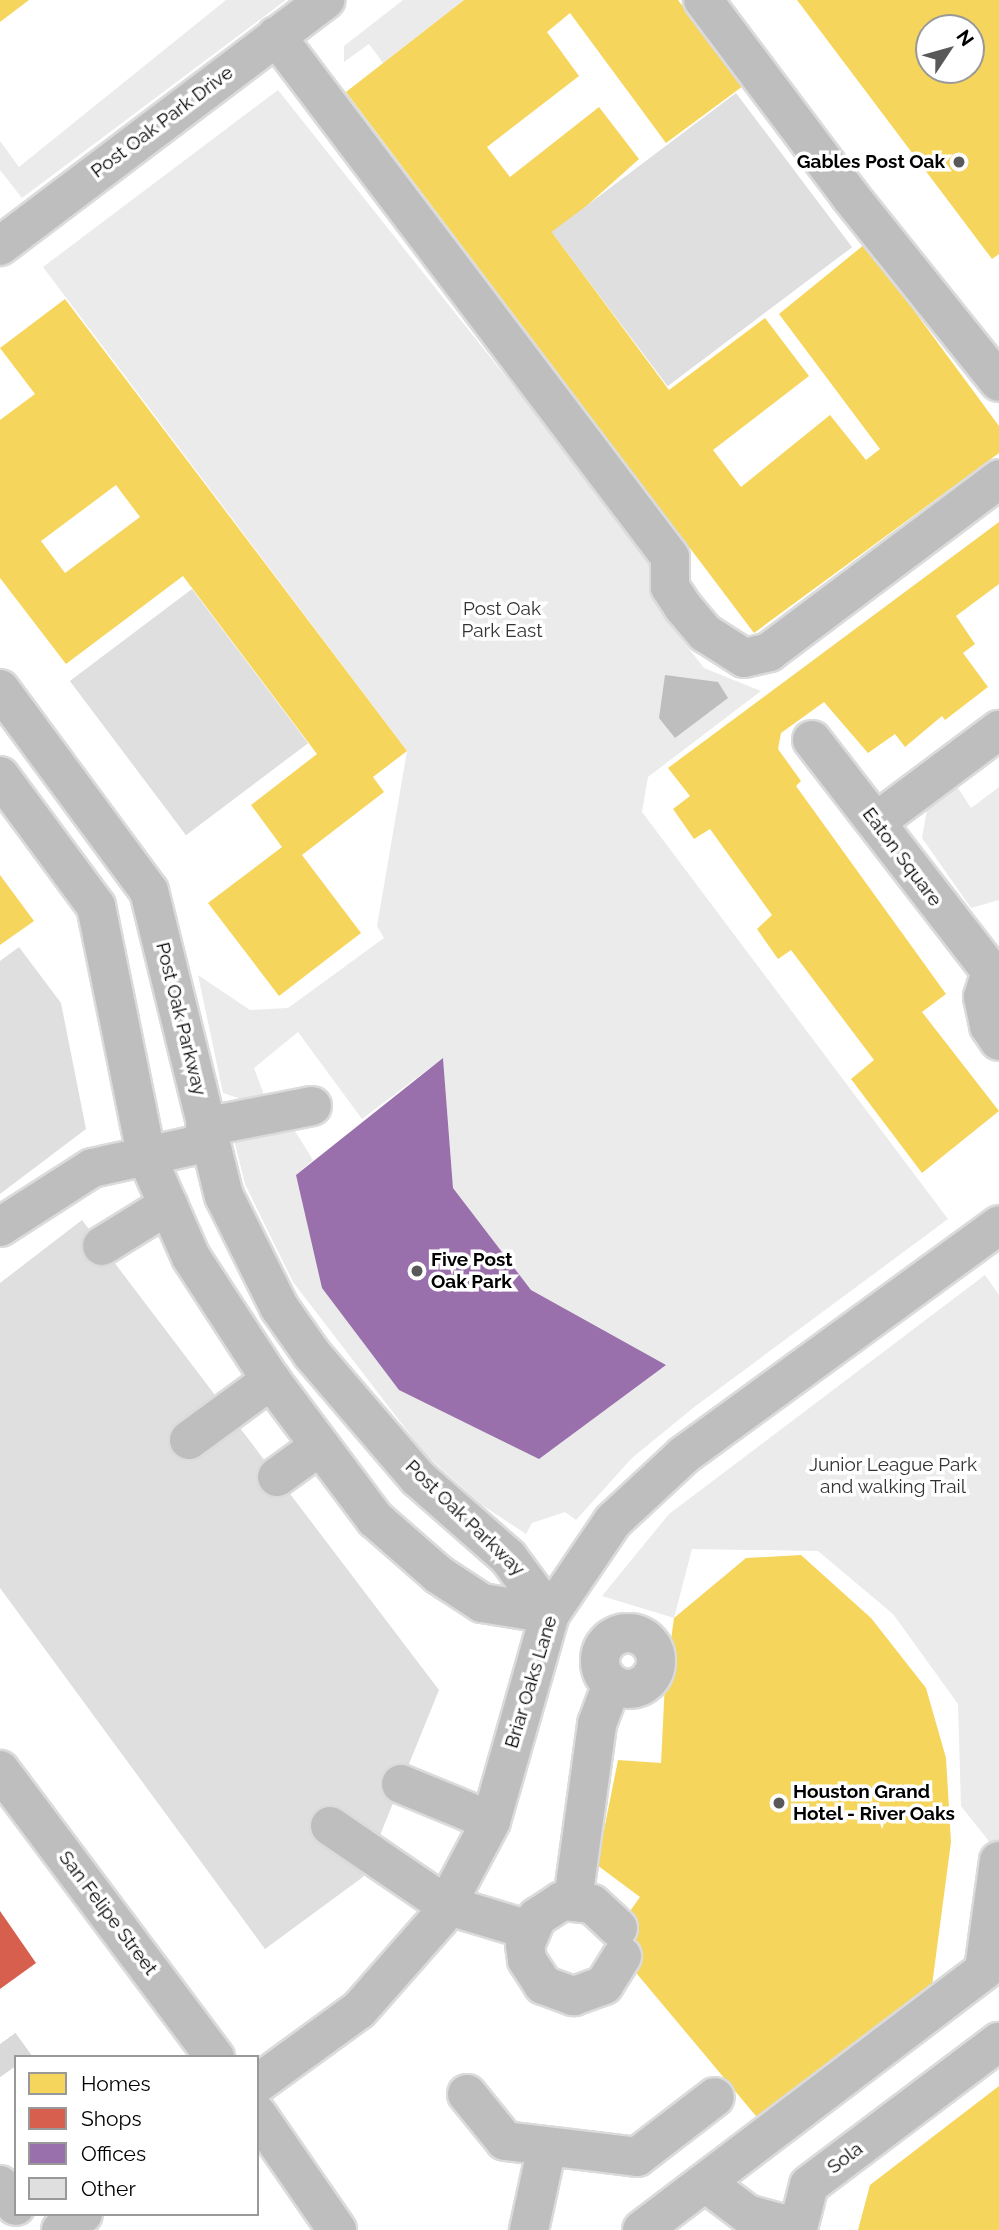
<!DOCTYPE html>
<style>
body{margin:0}
#map{position:relative;width:999px;height:2230px;overflow:hidden;background:#fff;font-family:Raleway,sans-serif}
div>[style]{position:absolute}
.green>*{inset:0;background:#ebebeb}
.water>*{inset:0;background:#bebebe}
.homes>*{inset:0;background:#f6d55c}
.shops>*{inset:0;background:#d6604d}
.offices>*{inset:0;background:#9970ab}
.building>*{inset:0;background:#dfdfdf;transform-origin:0 0}
.minor-tunnel>*{height:38px;margin-top:-19px;transform-origin:0;background:repeating-linear-gradient(90deg,#d9d9d9 0 38px,transparent 0 57px)}
.roads{filter:drop-shadow(2px 0 #dbdbdb) drop-shadow(-2px 0 #dbdbdb) drop-shadow(0 2px #dbdbdb) drop-shadow(0 -2px #dbdbdb)}
.minor>*{height:38px;margin:-19px;padding:0 19px;transform-origin:19px;border-radius:19px;background:#bebebe}
.minor>.ring{margin:-19px;padding:0;box-sizing:content-box;background:none;border:38px solid #bebebe;border-radius:50%}
.major>*{height:38px;margin:-19px;padding:0 19px;transform-origin:19px;border-radius:19px;background:#bebebe}
.dots>*{width:19px;height:19px;translate:-50% -50%;box-sizing:border-box;border:4px solid #fff;border-radius:50%}
span{translate:-50% -50%;white-space:nowrap;text-align:center;line-height:1.15;-webkit-text-stroke:7px #fff;paint-order:stroke}
.street-label{font-size:19px;color:#000}
.poi-label{font-size:19px;color:#000;font-weight:700}
.right{translate:-100% -50%;text-align:right}
.left{translate:0 -50%;text-align:left}
.park-label{font-size:19px;color:#323232}
.legend{position:absolute;left:14px;top:2055px;width:245px;height:161px;box-sizing:border-box;background:#fff;border:2px solid #999;margin:0;padding:9px 12px;list-style:none;font-size:21px;color:#000}
.legend li{display:flex;align-items:center;gap:14px;height:35px}
.legend b{width:35px;border:2px solid #999}
.north{position:absolute;left:915px;top:14px;width:70px;height:70px;box-sizing:border-box;background:#fff;border:2px solid #999;border-radius:50%;rotate:54deg;font-size:19px;font-weight:700;line-height:28px;text-align:center;color:#000}
.north::after{content:'';display:block;margin:auto;width:24px;height:32px;background:#595959;clip-path:polygon(50% 0,100% 100%,50% 72%,0 100%)}
</style>
<div id="map">
<div class="green">
<i style="clip-path:polygon(226px 0,286px 0,22px 198px,0 170px,0 141px,19px 167px)"></i>
<i style="clip-path:polygon(403px 0,464px 0,383px 63px,369px 44px,344px 62px,344px 46px)"></i>
<i style="clip-path:polygon(278px 90px,649px 557px,675px 631px,704px 668px,761px 691px,648px 777px,642px 812px,948px 1219px,693px 1408px,632px 1458px,576px 1520px,565px 1512px,532px 1523px,526px 1534px,482px 1505px,425px 1454px,293px 1282px,245px 1184px,233px 1136px,290px 1123px,313px 1160px,296px 1175px,531px 1290px,453px 1188px,443px 1058px,362px 1119px,298px 1032px,254px 1068px,269px 1108px,223px 1093px,198px 975px,250px 1010px,288px 1008px,384px 938px,377px 926px,407px 751px,43px 267px)"></i>
<i style="clip-path:polygon(956px 785px,971px 808px,999px 787px,999px 900px,971px 908px,922px 838px,928px 804px)"></i>
<i style="clip-path:polygon(985px 1275px,999px 1295px,999px 1854px,961px 1806px,958px 1704px,893px 1614px,818px 1551px,692px 1549px,674px 1618px,602px 1596px,669px 1514px)"></i>
</div>
<div class="water">
<i style="clip-path:polygon(665px 675px,718px 682px,728px 698px,675px 738px,659px 718px)"></i>
</div>
<div class="homes">
<i style="clip-path:polygon(0 0,29px 0,0 22px)"></i>
<i style="clip-path:polygon(464px 0,678px 0,743px 86px,666px 143px,570px 13px,547px 32px,579px 76px,487px 147px,510px 177px,599px 107px,639px 159px,554px 235px,669px 390px,765px 318px,809px 376px,713px 450px,741px 487px,830px 415px,866px 460px,880px 449px,779px 314px,865px 244px,999px 426px,999px 453px,754px 633px,346px 92px)"></i>
<i style="clip-path:polygon(evenodd,797px 0,999px 0,999px 254px,992px 259px,797px 0,929px 28px,971px 28px,971px 70px,929px 70px,929px 28px)"></i>
<i style="clip-path:polygon(evenodd,65px 299px,407px 751px,373px 777px,384px 792px,302px 855px,361px 933px,279px 996px,208px 903px,282px 847px,251px 805px,317px 754px,183px 576px,66px 664px,0 578px,0 420px,35px 394px,0 348px,65px 299px,116px 485px,140px 517px,65px 573px,41px 541px,116px 485px)"></i>
<i style="clip-path:polygon(999px 522px,999px 584px,956px 616px,975px 644px,963px 653px,988px 687px,945px 720px,942px 716px,905px 747px,895px 734px,868px 753px,824px 702px,781px 733px,778px 749px,801px 781px,796px 786px,946px 994px,922px 1012px,999px 1111px,922px 1173px,851px 1079px,874px 1060px,791px 950px,778px 959px,757px 929px,772px 915px,710px 829px,694px 839px,673px 809px,690px 796px,668px 768px)"></i>
<i style="clip-path:polygon(0 875px,34px 921px,0 945px)"></i>
<i style="clip-path:polygon(801px 1555px,871px 1618px,926px 1688px,946px 1758px,951px 1842px,931px 1993px,761px 2122px,622px 1956px,618px 1928px,640px 1897px,597px 1865px,618px 1760px,661px 1763px,665px 1682px,674px 1618px,746px 1558px)"></i>
<i style="clip-path:polygon(999px 2086px,999px 2230px,858px 2230px,870px 2185px)"></i>
</div>
<div class="shops">
<i style="clip-path:polygon(0 1911px,36px 1963px,0 1989px)"></i>
</div>
<div class="offices">
<i style="clip-path:polygon(443px 1058px,453px 1188px,531px 1290px,666px 1365px,539px 1459px,399px 1390px,322px 1288px,296px 1175px)"></i>
</div>
<div class="building">
<i style="left:736px;top:93px;width:193px;height:231px;rotate:53deg"></i>
<i style="left:192px;top:589px;width:193px;height:153px;rotate:53deg"></i>
<i style="clip-path:polygon(19px 947px,61px 1003px,86px 1129px,0 1194px,0 961px)"></i>
<i style="clip-path:polygon(82px 1220px,439px 1690px,363px 1877px,265px 1949px,0 1588px,0 1283px)"></i>
</div>
<div class="minor-tunnel">
<i style="left:0;top:2044px;width:27px;rotate:54deg"></i>
</div>
<div class="roads">
<div class="minor">
<i style="left:703px;top:0;width:245px;rotate:53.1deg"></i>
<i style="left:850px;top:196px;width:238px;rotate:51.3deg"></i>
<i style="left:276px;top:36px;width:653px;rotate:52.9deg"></i>
<i style="left:670px;top:557px;width:30px;rotate:90deg"></i>
<i style="left:670px;top:587px;width:24px;rotate:57deg"></i>
<i style="left:683px;top:607px;width:34px;rotate:50deg"></i>
<i style="left:705px;top:633px;width:46px;rotate:32.7deg"></i>
<i style="left:744px;top:658px;width:26px;rotate:-13deg"></i>
<i style="left:769px;top:652px;width:288px;rotate:-36.9deg"></i>
<i style="left:0;top:246px;width:408px;rotate:-37.1deg"></i>
<i style="left:0;top:689px;width:251px;rotate:53.6deg"></i>
<i style="left:149px;top:891px;width:314px;rotate:76.2deg"></i>
<i style="left:224px;top:1196px;width:124px;rotate:63.6deg"></i>
<i style="left:279px;top:1307px;width:57px;rotate:54.9deg"></i>
<i style="left:312px;top:1354px;width:163px;rotate:49.5deg"></i>
<i style="left:418px;top:1478px;width:120px;rotate:41.3deg"></i>
<i style="left:508px;top:1557px;width:71px;rotate:53.6deg"></i>
<i style="left:812px;top:740px;width:306px;rotate:52.3deg"></i>
<i style="left:0;top:776px;width:162px;rotate:53.6deg"></i>
<i style="left:96px;top:906px;width:254px;rotate:78.6deg"></i>
<i style="left:146px;top:1155px;width:111px;rotate:66.2deg"></i>
<i style="left:191px;top:1257px;width:147px;rotate:57deg"></i>
<i style="left:271px;top:1380px;width:174px;rotate:53.2deg"></i>
<i style="left:375px;top:1519px;width:85px;rotate:41.2deg"></i>
<i style="left:439px;top:1575px;width:51px;rotate:33.1deg"></i>
<i style="left:482px;top:1603px;width:69px;rotate:9.2deg"></i>
<i style="left:876px;top:822px;width:154px;rotate:-36.8deg"></i>
<i style="left:990px;top:975px;width:23px;rotate:108deg"></i>
<i style="left:983px;top:997px;width:30px;rotate:78deg"></i>
<i style="left:989px;top:1026px;width:18px;rotate:56deg"></i>
<i style="left:205px;top:1127px;width:109px;rotate:-11.1deg"></i>
<i style="left:0;top:1227px;width:109px;rotate:-32.7deg"></i>
<i style="left:92px;top:1168px;width:121px;rotate:-12.4deg"></i>
<i style="left:102px;top:1246px;width:78px;rotate:-31.8deg"></i>
<i style="left:189px;top:1440px;width:102px;rotate:-36.2deg"></i>
<i style="left:277px;top:1477px;width:53px;rotate:-35.8deg"></i>
<i class="ring" style="left:600px;top:1633px;width:18px;height:18px"></i>
<i style="left:401px;top:1784px;width:97px;rotate:22.3deg"></i>
<i style="left:330px;top:1826px;width:140px;rotate:34.3deg"></i>
<i style="left:446px;top:1905px;width:87px;rotate:16.8deg"></i>
<i style="left:573px;top:1900px;width:178px;rotate:-82.2deg"></i>
<i style="left:597px;top:1724px;width:43px;rotate:-69.4deg"></i>
<i style="left:618px;top:1928px;width:35px;rotate:-137deg"></i>
<i style="left:592px;top:1904px;width:30px;rotate:-174deg"></i>
<i style="left:562px;top:1901px;width:30px;rotate:147deg"></i>
<i style="left:537px;top:1917px;width:30px;rotate:113deg"></i>
<i style="left:525px;top:1945px;width:15px;rotate:82deg"></i>
<i style="left:527px;top:1960px;width:30px;rotate:57deg"></i>
<i style="left:543px;top:1985px;width:33px;rotate:20deg"></i>
<i style="left:574px;top:1996px;width:32px;rotate:-20deg"></i>
<i style="left:604px;top:1985px;width:34px;rotate:-58deg"></i>
<i style="left:257px;top:2084px;width:126px;rotate:-36deg"></i>
<i style="left:359px;top:2010px;width:121px;rotate:-48.7deg"></i>
<i style="left:439px;top:1919px;width:111px;rotate:-62deg"></i>
<i style="left:491px;top:1821px;width:215px;rotate:-74.1deg"></i>
<i style="left:550px;top:1614px;width:112px;rotate:-55.9deg"></i>
<i style="left:613px;top:1521px;width:97px;rotate:-42.9deg"></i>
<i style="left:684px;top:1455px;width:390px;rotate:-36.1deg"></i>
<i style="left:467px;top:2094px;width:60px;rotate:51deg"></i>
<i style="left:505px;top:2141px;width:133px;rotate:6.9deg"></i>
<i style="left:637px;top:2157px;width:98px;rotate:-37.6deg"></i>
<i style="left:706px;top:2183px;width:51px;rotate:37.1deg"></i>
<i style="left:747px;top:2214px;width:53px;rotate:15.4deg"></i>
<i style="left:798px;top:2228px;width:44px;rotate:-75.7deg"></i>
<i style="left:809px;top:2185px;width:238px;rotate:-37deg"></i>
<i style="left:0;top:2185px;width:26px;rotate:53deg"></i>
<i style="left:61px;top:2230px;width:27px;rotate:-36deg"></i>
<i style="left:529px;top:2230px;width:85px;rotate:-77.8deg"></i>
<i style="left:642px;top:2230px;width:430px;rotate:-37.2deg"></i>
<i style="left:984px;top:1970px;width:110px;rotate:-82.2deg"></i>
</div>
<div class="major">
<i style="left:0;top:1770px;width:359px;rotate:53.2deg"></i>
<i style="left:257px;top:2114px;width:141px;rotate:55.4deg"></i>
</div>
</div>
<div class="dots">
<i style="left:959px;top:162px;background:#595959"></i>
<i style="left:417px;top:1271px;background:#595959"></i>
<i style="left:779px;top:1803px;background:#595959"></i>
</div>
<div class="street-label">
<span style="left:162px;top:122px;rotate:-37deg">Post Oak Park Drive</span>
<span style="left:902px;top:857px;rotate:53deg">Eaton Square</span>
<span style="left:181px;top:1019px;rotate:76deg">Post Oak Parkway</span>
<span style="left:465px;top:1518px;rotate:44deg">Post Oak Parkway</span>
<span style="left:531px;top:1682px;rotate:-73deg">Briar Oaks Lane</span>
<span style="left:108px;top:1913px;rotate:53deg">San Felipe Street</span>
<span style="left:845px;top:2158px;rotate:-37deg">Sola</span>
</div>
<div class="poi-label">
<span class="right" style="left:945px;top:162px">Gables Post Oak</span>
<span class="left" style="left:431px;top:1271px">Five Post<br>Oak Park</span>
<span class="left" style="left:793px;top:1803px">Houston Grand<br>Hotel - River Oaks</span>
</div>
<div class="park-label">
<span style="left:502px;top:620px">Post Oak<br>Park East</span>
<span style="left:893px;top:1476px">Junior League Park<br>and walking Trail</span>
</div>
<ul class="legend">
<li><b style="height:19px;background:#f6d55c"></b>Homes</li>
<li><b style="height:19px;background:#d6604d"></b>Shops</li>
<li><b style="height:19px;background:#9970ab"></b>Offices</li>
<li><b style="height:19px;background:#dfdfdf"></b>Other</li>
</ul>
<div class="north">N</div>
</div>
